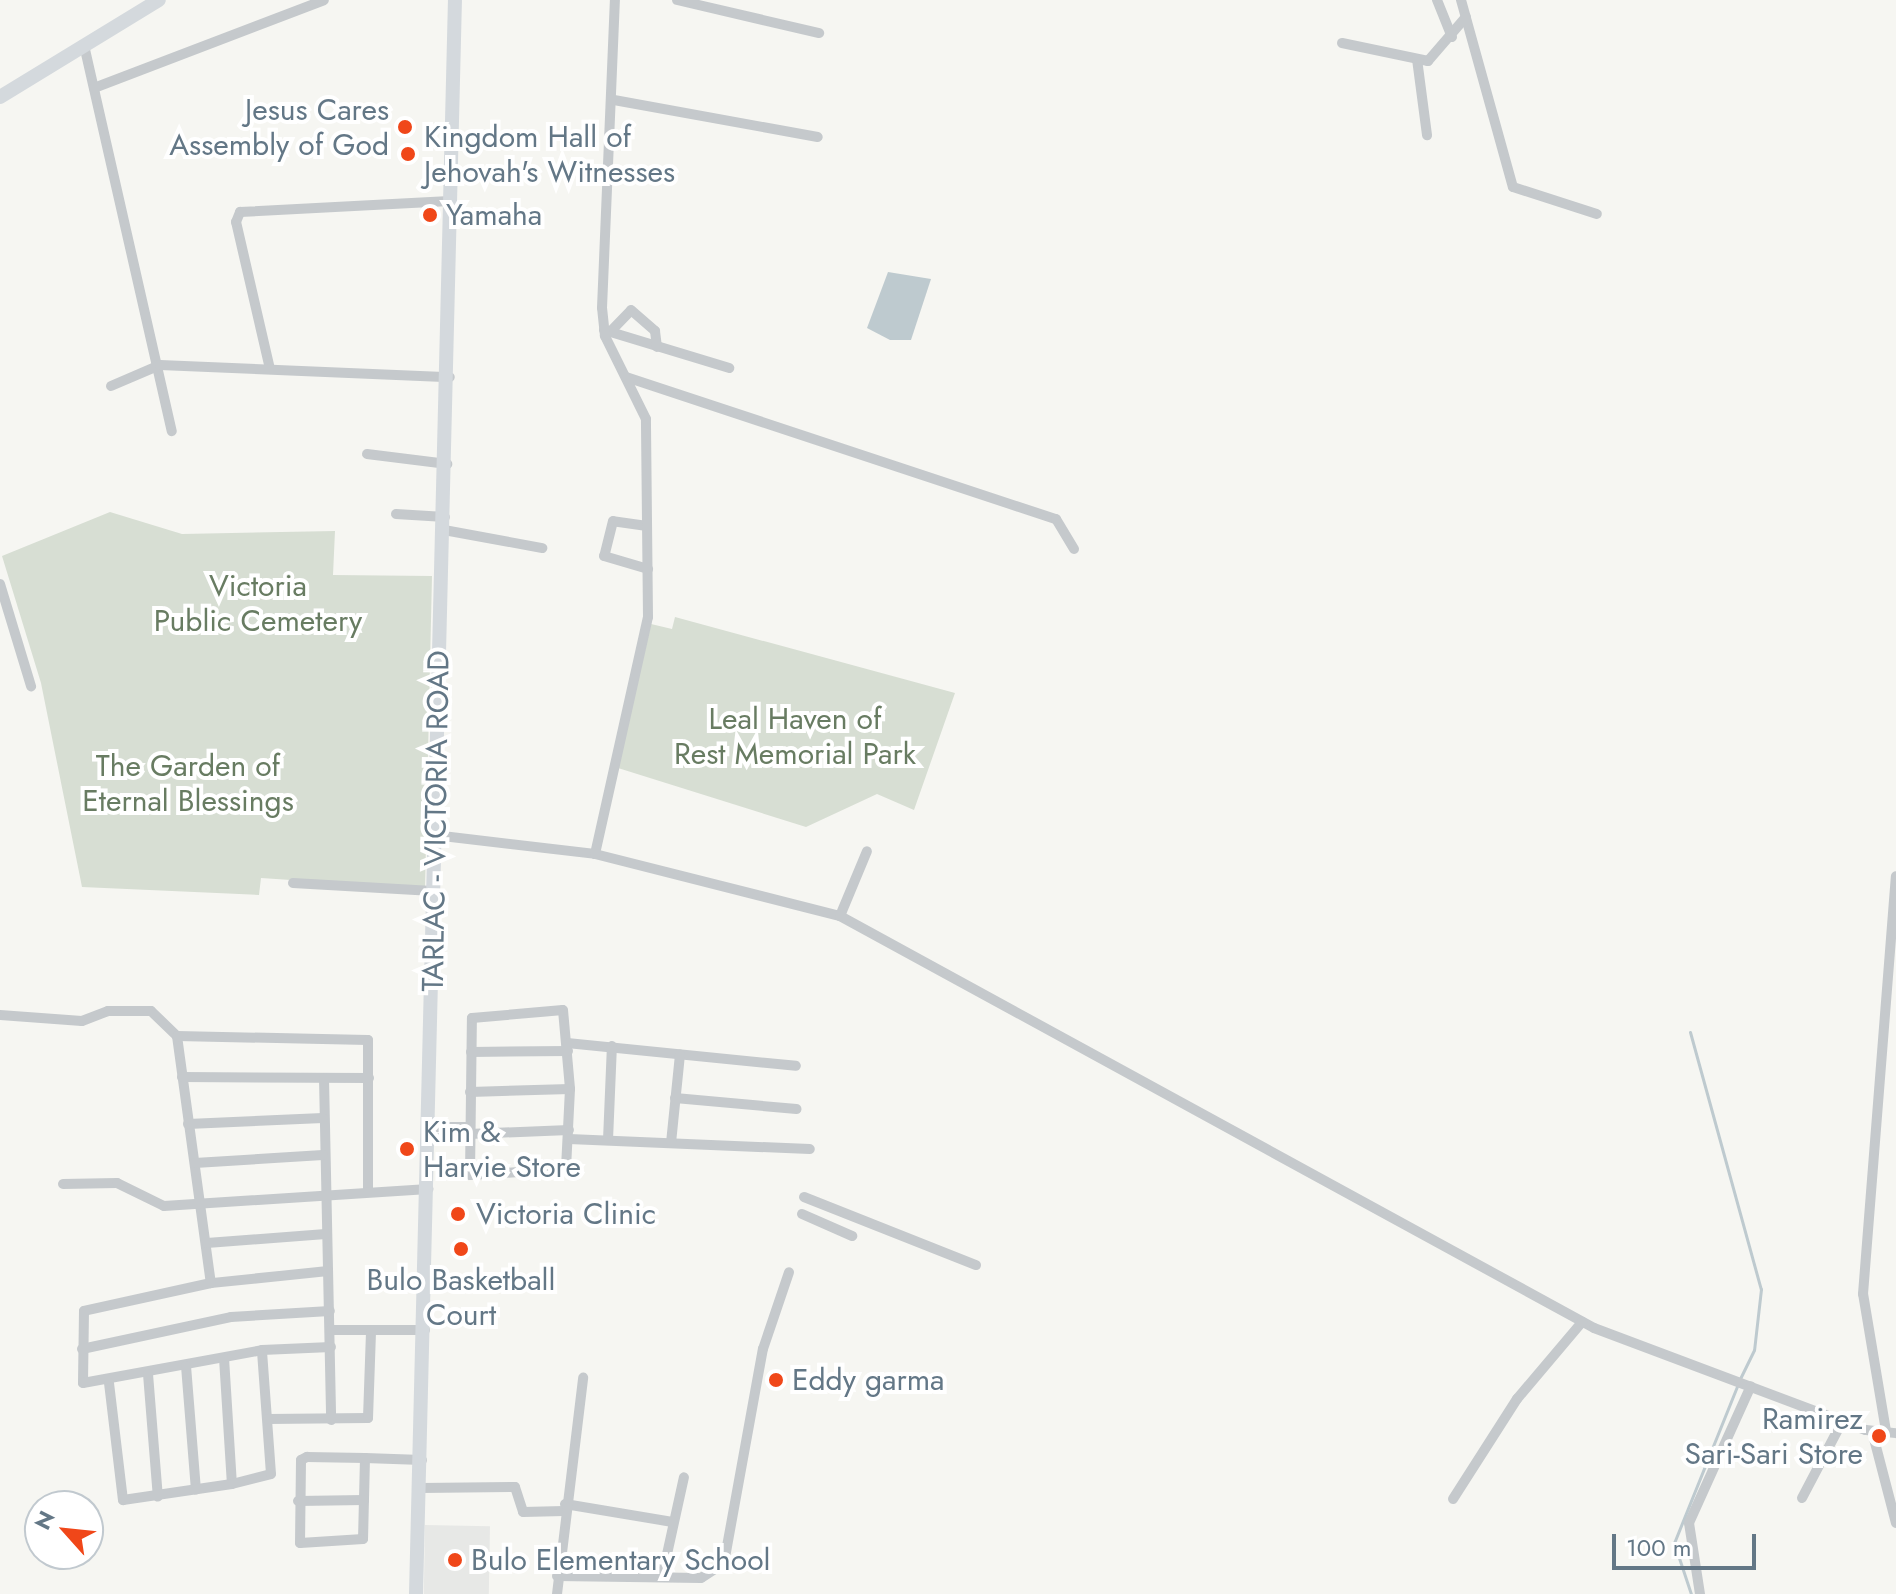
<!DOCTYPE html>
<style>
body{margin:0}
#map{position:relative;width:1896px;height:1594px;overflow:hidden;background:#f6f6f2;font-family:Jost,sans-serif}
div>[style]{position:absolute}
.built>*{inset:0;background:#e7e8e6;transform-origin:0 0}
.green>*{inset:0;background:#d7ded3}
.water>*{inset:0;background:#becacf}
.stream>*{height:3px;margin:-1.5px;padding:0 1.5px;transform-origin:1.5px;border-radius:1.5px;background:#becacf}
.minor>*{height:10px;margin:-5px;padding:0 5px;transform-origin:5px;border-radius:5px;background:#c5c9cc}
.major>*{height:14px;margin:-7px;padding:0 7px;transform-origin:7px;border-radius:7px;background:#d4d9dd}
.dots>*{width:22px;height:22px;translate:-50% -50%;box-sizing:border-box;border:4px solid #fff;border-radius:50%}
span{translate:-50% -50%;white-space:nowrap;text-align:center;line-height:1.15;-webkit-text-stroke:8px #fff;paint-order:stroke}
.poi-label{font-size:30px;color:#637786}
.right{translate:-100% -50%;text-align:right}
.left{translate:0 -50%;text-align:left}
.park-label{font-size:30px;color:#687c62}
.street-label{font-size:30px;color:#637786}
.north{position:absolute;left:24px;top:1490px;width:80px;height:80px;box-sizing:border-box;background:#fff;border:2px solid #c1c9cf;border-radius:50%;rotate:297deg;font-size:22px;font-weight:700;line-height:32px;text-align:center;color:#637786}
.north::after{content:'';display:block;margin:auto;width:28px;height:36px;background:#f04719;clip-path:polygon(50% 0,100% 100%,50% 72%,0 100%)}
.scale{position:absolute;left:1612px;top:1534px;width:144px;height:36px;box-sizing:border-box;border:4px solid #637786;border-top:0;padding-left:10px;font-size:24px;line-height:28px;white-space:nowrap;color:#637786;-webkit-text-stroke:6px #fff;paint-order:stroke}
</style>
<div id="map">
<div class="built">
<i style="left:425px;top:1525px;width:65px;height:69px;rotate:1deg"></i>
</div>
<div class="green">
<i style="clip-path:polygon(110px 512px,182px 534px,335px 531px,333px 575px,432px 576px,425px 889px,261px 878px,259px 895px,82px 887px,41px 683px,2px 556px)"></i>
<i style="clip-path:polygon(675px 617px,955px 693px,914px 810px,877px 794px,806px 827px,618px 768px,651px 624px,672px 629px)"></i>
</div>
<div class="water">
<i style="clip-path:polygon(888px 272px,931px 279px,911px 340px,890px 340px,867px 328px)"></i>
</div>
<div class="stream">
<i style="left:1690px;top:1032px;width:267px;rotate:74.6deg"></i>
<i style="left:1761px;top:1289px;width:61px;rotate:96.5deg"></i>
<i style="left:1754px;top:1350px;width:32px;rotate:116deg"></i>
<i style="left:1691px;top:1594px;width:54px;rotate:-108.4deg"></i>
<i style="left:1674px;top:1543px;width:169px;rotate:-68.1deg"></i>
</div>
<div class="minor">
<i style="left:677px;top:0;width:146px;rotate:13.1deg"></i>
<i style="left:1437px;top:0;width:40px;rotate:68deg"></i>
<i style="left:1461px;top:0;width:194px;rotate:74.5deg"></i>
<i style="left:1513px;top:187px;width:88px;rotate:17.8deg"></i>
<i style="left:1342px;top:43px;width:88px;rotate:11.8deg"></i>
<i style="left:1428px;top:61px;width:58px;rotate:-49.2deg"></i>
<i style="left:84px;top:45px;width:396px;rotate:77.2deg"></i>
<i style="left:1417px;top:59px;width:77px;rotate:82.5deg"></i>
<i style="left:94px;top:88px;width:246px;rotate:-20.9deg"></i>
<i style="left:614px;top:100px;width:207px;rotate:10.3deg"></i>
<i style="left:604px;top:330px;width:131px;rotate:16.9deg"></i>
<i style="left:610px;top:332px;width:30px;rotate:-46deg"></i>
<i style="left:631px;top:310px;width:32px;rotate:41deg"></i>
<i style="left:655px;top:331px;width:16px;rotate:83deg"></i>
<i style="left:270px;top:369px;width:151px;rotate:-103deg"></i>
<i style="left:236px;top:222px;width:11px;rotate:-68deg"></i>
<i style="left:240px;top:212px;width:210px;rotate:-3deg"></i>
<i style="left:626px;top:377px;width:453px;rotate:18.3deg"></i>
<i style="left:1056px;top:519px;width:35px;rotate:59deg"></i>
<i style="left:111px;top:386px;width:53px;rotate:-23.2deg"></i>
<i style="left:160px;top:365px;width:290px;rotate:2.4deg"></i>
<i style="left:367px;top:454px;width:81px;rotate:7.1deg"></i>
<i style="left:396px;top:514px;width:49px;rotate:3.5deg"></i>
<i style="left:647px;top:526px;width:34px;rotate:-172deg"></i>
<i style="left:613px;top:521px;width:36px;rotate:104deg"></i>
<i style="left:604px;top:556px;width:46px;rotate:16.5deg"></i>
<i style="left:444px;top:530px;width:100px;rotate:10.4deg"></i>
<i style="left:0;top:584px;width:107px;rotate:73.1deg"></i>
<i style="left:434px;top:835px;width:162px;rotate:6.7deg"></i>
<i style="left:595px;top:854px;width:253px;rotate:14.2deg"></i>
<i style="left:840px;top:916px;width:859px;rotate:28.65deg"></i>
<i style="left:1594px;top:1328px;width:290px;rotate:20.6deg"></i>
<i style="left:1866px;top:1430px;width:30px;rotate:6deg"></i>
<i style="left:595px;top:854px;width:243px;rotate:-77.4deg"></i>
<i style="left:648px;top:617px;width:198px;rotate:-90.6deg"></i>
<i style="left:646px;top:419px;width:93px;rotate:-116.3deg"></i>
<i style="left:605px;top:336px;width:28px;rotate:-96deg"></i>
<i style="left:602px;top:308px;width:308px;rotate:-87.6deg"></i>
<i style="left:293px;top:883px;width:140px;rotate:3.3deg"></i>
<i style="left:840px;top:916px;width:70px;rotate:-67.4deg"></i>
<i style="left:563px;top:1010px;width:79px;rotate:84.9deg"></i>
<i style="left:570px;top:1089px;width:80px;rotate:92.9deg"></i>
<i style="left:566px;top:1169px;width:96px;rotate:176.4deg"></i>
<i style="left:470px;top:1175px;width:157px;rotate:-89.3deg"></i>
<i style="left:472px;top:1018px;width:91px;rotate:-5deg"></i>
<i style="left:0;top:1015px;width:82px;rotate:4.2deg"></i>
<i style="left:82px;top:1021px;width:28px;rotate:-21deg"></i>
<i style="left:108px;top:1011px;width:43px"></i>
<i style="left:151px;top:1011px;width:36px;rotate:44deg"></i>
<i style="left:177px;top:1036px;width:249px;rotate:82.2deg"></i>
<i style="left:177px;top:1036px;width:191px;rotate:1.2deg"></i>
<i style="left:368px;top:1040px;width:149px;rotate:90deg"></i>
<i style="left:567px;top:1043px;width:230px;rotate:5.7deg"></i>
<i style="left:471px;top:1052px;width:97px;rotate:-0.6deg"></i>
<i style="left:182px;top:1077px;width:187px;rotate:0.3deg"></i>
<i style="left:324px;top:1078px;width:342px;rotate:88.8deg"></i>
<i style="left:470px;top:1092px;width:100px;rotate:-1.7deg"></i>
<i style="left:675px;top:1098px;width:122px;rotate:5.2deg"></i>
<i style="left:188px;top:1124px;width:135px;rotate:-2.5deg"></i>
<i style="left:429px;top:1127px;width:40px"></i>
<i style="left:469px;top:1134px;width:100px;rotate:-2.3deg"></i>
<i style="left:429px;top:1138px;width:40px"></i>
<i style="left:569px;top:1139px;width:241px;rotate:2.4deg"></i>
<i style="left:608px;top:1140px;width:94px;rotate:-87.6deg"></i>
<i style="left:671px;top:1143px;width:89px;rotate:-84.2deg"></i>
<i style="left:195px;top:1163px;width:128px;rotate:-3.6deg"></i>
<i style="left:63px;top:1184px;width:54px;rotate:-1.1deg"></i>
<i style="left:117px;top:1183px;width:52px;rotate:26.1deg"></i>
<i style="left:164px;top:1206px;width:265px;rotate:-3.7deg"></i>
<i style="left:804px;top:1197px;width:185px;rotate:21.6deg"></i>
<i style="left:802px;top:1214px;width:55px;rotate:23.7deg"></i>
<i style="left:207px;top:1243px;width:119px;rotate:-4.3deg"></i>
<i style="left:328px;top:1271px;width:118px;rotate:174.1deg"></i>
<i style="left:211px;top:1283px;width:130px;rotate:167.6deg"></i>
<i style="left:84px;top:1311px;width:72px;rotate:90.8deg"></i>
<i style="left:83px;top:1383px;width:182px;rotate:-10.4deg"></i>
<i style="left:262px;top:1350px;width:69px;rotate:-2.5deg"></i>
<i style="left:331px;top:1330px;width:94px"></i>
<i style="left:82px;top:1349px;width:152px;rotate:-12.1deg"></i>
<i style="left:231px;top:1317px;width:99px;rotate:-3.5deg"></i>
<i style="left:224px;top:1358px;width:126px;rotate:86.4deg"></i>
<i style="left:186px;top:1366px;width:124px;rotate:85.4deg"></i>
<i style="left:148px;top:1374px;width:123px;rotate:85.4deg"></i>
<i style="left:109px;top:1383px;width:118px;rotate:83.2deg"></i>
<i style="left:123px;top:1500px;width:110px;rotate:-8.4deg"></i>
<i style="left:232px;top:1484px;width:40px;rotate:-14.4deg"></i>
<i style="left:271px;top:1474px;width:124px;rotate:-94.2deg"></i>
<i style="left:268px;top:1419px;width:100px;rotate:-0.6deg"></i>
<i style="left:368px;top:1418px;width:88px;rotate:-88deg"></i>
<i style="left:1872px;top:1431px;width:95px;rotate:75.4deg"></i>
<i style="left:1886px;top:1431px;width:139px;rotate:-99.5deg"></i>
<i style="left:1863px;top:1294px;width:419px;rotate:-85.5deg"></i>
<i style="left:365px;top:1458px;width:81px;rotate:91.4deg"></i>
<i style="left:363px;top:1539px;width:63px;rotate:176.4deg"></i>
<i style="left:300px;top:1543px;width:83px;rotate:-89.3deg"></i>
<i style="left:301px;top:1460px;width:7px;rotate:-27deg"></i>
<i style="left:307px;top:1457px;width:58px;rotate:1deg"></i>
<i style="left:365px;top:1458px;width:57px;rotate:2deg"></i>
<i style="left:421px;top:1488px;width:94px;rotate:-0.6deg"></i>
<i style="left:515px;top:1487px;width:26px;rotate:72deg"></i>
<i style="left:523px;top:1512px;width:41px;rotate:-1.4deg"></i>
<i style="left:1802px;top:1498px;width:88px;rotate:-62.3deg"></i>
<i style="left:1453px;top:1499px;width:119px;rotate:-57.4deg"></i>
<i style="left:1517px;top:1399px;width:101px;rotate:-49.8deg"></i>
<i style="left:298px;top:1501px;width:66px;rotate:-0.9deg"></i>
<i style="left:565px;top:1504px;width:109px;rotate:9.5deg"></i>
<i style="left:557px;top:1576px;width:144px;rotate:0.8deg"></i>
<i style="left:701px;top:1578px;width:27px;rotate:-33deg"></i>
<i style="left:724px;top:1563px;width:218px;rotate:-79.7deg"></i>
<i style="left:763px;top:1349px;width:81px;rotate:-71.3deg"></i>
<i style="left:662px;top:1577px;width:102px;rotate:-77.6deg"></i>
<i style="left:557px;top:1594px;width:218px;rotate:-83.1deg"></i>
<i style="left:1700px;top:1594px;width:72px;rotate:-98.8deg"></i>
<i style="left:1689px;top:1523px;width:150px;rotate:-65.7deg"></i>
</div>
<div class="major">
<i style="left:0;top:97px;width:186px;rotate:-31.4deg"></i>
<i style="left:416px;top:1594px;width:1594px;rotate:-88.6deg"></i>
</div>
<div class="dots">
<i style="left:405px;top:127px;background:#f04719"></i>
<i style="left:408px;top:154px;background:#f04719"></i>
<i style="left:430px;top:215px;background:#f04719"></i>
<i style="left:407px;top:1149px;background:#f04719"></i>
<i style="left:458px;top:1214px;background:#f04719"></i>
<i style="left:461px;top:1249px;background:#f04719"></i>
<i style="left:776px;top:1380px;background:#f04719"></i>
<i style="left:1879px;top:1436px;background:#f04719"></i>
<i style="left:455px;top:1560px;background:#f04719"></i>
</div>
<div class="poi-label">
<span class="right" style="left:389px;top:127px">Jesus Cares<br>Assembly of God</span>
<span class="left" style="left:424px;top:154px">Kingdom Hall of<br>Jehovah's Witnesses</span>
<span class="left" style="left:446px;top:215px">Yamaha</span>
<span class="left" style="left:423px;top:1149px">Kim &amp;<br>Harvie Store</span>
<span class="left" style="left:476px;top:1214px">Victoria Clinic</span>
<span style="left:461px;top:1297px">Bulo Basketball<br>Court</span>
<span class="left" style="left:792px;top:1380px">Eddy garma</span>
<span class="right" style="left:1863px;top:1436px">Ramirez<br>Sari-Sari Store</span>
<span class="left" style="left:471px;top:1560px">Bulo Elementary School</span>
</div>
<div class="park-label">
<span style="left:258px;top:603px">Victoria<br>Public Cemetery</span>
<span style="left:795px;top:736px">Leal Haven of<br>Rest Memorial Park</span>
<span style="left:188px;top:783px">The Garden of<br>Eternal Blessings</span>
</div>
<div class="street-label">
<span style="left:436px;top:821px;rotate:-89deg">TARLAC - VICTORIA ROAD</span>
</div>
<div class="north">N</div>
<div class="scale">100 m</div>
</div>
